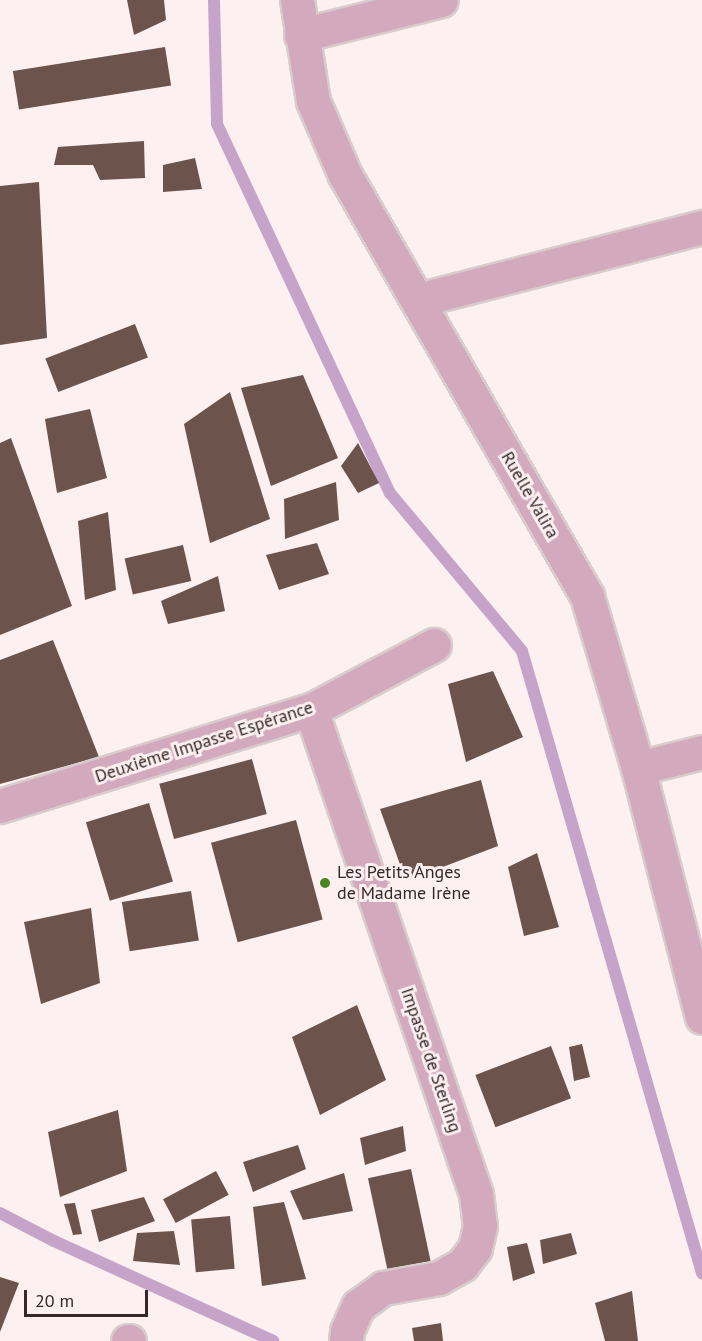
<!DOCTYPE html>
<meta charset="utf-8">
<style>
body{margin:0}
#map{position:relative;width:702px;height:1341px;overflow:hidden;background:#fdf0f1;font-family:"PT Sans",sans-serif}
div>[style]{position:absolute}
.stream>*{height:12px;margin:-6px;padding:0 6px;transform-origin:6px;border-radius:6px;background:#c6a4c9}
.building>*{inset:0;background:#6c544c;transform-origin:0 0}
.roads{filter:drop-shadow(2px 0 #d9cccd) drop-shadow(-2px 0 #d9cccd) drop-shadow(0 2px #d9cccd) drop-shadow(0 -2px #d9cccd)}
.minor>*{height:33px;margin:-16.5px;padding:0 16.5px;transform-origin:16.5px;border-radius:16.5px;background:#d3a9bd}
.dots>*{width:16px;height:16px;translate:-50% -50%;box-sizing:border-box;border:3px solid #fdf0f1;border-radius:50%}
span{translate:-50% -50%;white-space:nowrap;text-align:center;line-height:1.15;-webkit-text-stroke:6px #fdf0f1;paint-order:stroke}
.street-label{font-size:18px;color:#34292a}
.poi-label{font-size:18px;color:#34292a}
.left{translate:0 -50%;text-align:left}
.scale{position:absolute;left:24px;top:1290px;width:124px;height:27px;box-sizing:border-box;border:3px solid #34292a;border-top:0;padding-left:8px;font-size:18px;line-height:21px;white-space:nowrap;color:#34292a;-webkit-text-stroke:4px #fdf0f1;paint-order:stroke}
</style>
<div id="map">
<div class="stream">
<i style="left:214px;top:0;width:124px;rotate:88.6deg"></i>
<i style="left:217px;top:124px;width:408px;rotate:64.9deg"></i>
<i style="left:390px;top:493px;width:206px;rotate:50.1deg"></i>
<i style="left:522px;top:651px;width:648px;rotate:73.86deg"></i>
<i style="left:0;top:1213px;width:61px;rotate:27.4deg"></i>
<i style="left:54px;top:1241px;width:241px;rotate:24.5deg"></i>
</div>
<div class="building">
<i style="clip-path:polygon(127px 0,164px 0,166px 20px,134px 35px)"></i>
<i style="left:165px;top:47px;width:39px;height:154px;rotate:81deg"></i>
<i style="clip-path:polygon(144px 141px,145px 178px,100px 180px,93px 165px,54px 165px,58px 147px)"></i>
<i style="clip-path:polygon(195px 158px,202px 189px,163px 192px,163px 165px)"></i>
<i style="clip-path:polygon(39px 182px,47px 338px,0 345px,0 186px)"></i>
<i style="left:135px;top:324px;width:36px;height:96px;rotate:69deg"></i>
<i style="clip-path:polygon(303px 375px,338px 458px,271px 486px,241px 388px)"></i>
<i style="clip-path:polygon(230px 392px,270px 519px,210px 543px,184px 424px)"></i>
<i style="clip-path:polygon(90px 409px,107px 478px,57px 493px,45px 419px)"></i>
<i style="clip-path:polygon(11px 438px,72px 606px,0 635px,0 443px)"></i>
<i style="clip-path:polygon(358px 443px,379px 483px,358px 493px,341px 466px)"></i>
<i style="clip-path:polygon(336px 482px,339px 520px,285px 539px,284px 499px)"></i>
<i style="clip-path:polygon(108px 512px,116px 590px,85px 600px,78px 521px)"></i>
<i style="clip-path:polygon(317px 543px,329px 574px,279px 590px,266px 555px)"></i>
<i style="left:183px;top:545px;width:37px;height:60px;rotate:77deg"></i>
<i style="clip-path:polygon(218px 576px,225px 611px,168px 624px,161px 601px)"></i>
<i style="clip-path:polygon(53px 640px,99px 757px,0 784px,0 660px)"></i>
<i style="clip-path:polygon(493px 671px,523px 737px,466px 762px,448px 684px)"></i>
<i style="left:252px;top:759px;width:57px;height:96px;rotate:75deg"></i>
<i style="clip-path:polygon(481px 780px,498px 846px,406px 881px,380px 809px)"></i>
<i style="left:149px;top:803px;width:82px;height:66px;rotate:73deg"></i>
<i style="left:296px;top:820px;width:103px;height:88px;rotate:75deg"></i>
<i style="clip-path:polygon(537px 853px,559px 927px,524px 936px,508px 867px)"></i>
<i style="left:191px;top:891px;width:50px;height:70px;rotate:81deg"></i>
<i style="clip-path:polygon(91px 908px,100px 983px,41px 1004px,24px 922px)"></i>
<i style="clip-path:polygon(357px 1005px,386px 1080px,320px 1115px,292px 1037px)"></i>
<i style="clip-path:polygon(582px 1044px,590px 1077px,574px 1081px,569px 1047px)"></i>
<i style="left:551px;top:1046px;width:56px;height:81px;rotate:69deg"></i>
<i style="clip-path:polygon(118px 1110px,127px 1171px,60px 1197px,48px 1132px)"></i>
<i style="clip-path:polygon(403px 1126px,406px 1151px,365px 1165px,360px 1138px)"></i>
<i style="clip-path:polygon(298px 1145px,306px 1169px,253px 1192px,243px 1162px)"></i>
<i style="left:411px;top:1169px;width:110px;height:44px;rotate:78deg"></i>
<i style="left:216px;top:1171px;width:27px;height:60px;rotate:62deg"></i>
<i style="clip-path:polygon(344px 1173px,353px 1211px,303px 1220px,290px 1191px)"></i>
<i style="clip-path:polygon(144px 1197px,155px 1221px,99px 1242px,91px 1210px)"></i>
<i style="clip-path:polygon(284px 1202px,306px 1279px,262px 1286px,253px 1207px)"></i>
<i style="clip-path:polygon(75px 1203px,82px 1234px,73px 1235px,64px 1204px)"></i>
<i style="left:230px;top:1216px;width:53px;height:39px;rotate:85deg"></i>
<i style="clip-path:polygon(174px 1231px,180px 1265px,133px 1261px,137px 1233px)"></i>
<i style="clip-path:polygon(571px 1233px,577px 1254px,543px 1264px,540px 1240px)"></i>
<i style="clip-path:polygon(527px 1243px,535px 1273px,513px 1281px,507px 1247px)"></i>
<i style="clip-path:polygon(0 1277px,19px 1283px,0 1332px)"></i>
<i style="clip-path:polygon(632px 1291px,638px 1341px,605px 1341px,595px 1303px)"></i>
<i style="clip-path:polygon(441px 1323px,443px 1341px,414px 1341px,412px 1328px)"></i>
</div>
<div class="roads">
<div class="minor">
<i style="left:297px;top:0;width:102px;rotate:81deg"></i>
<i style="left:313px;top:101px;width:81px;rotate:66.6deg"></i>
<i style="left:345px;top:175px;width:486px;rotate:60.1deg"></i>
<i style="left:587px;top:596px;width:179px;rotate:73.5deg"></i>
<i style="left:638px;top:768px;width:257px;rotate:75.6deg"></i>
<i style="left:301px;top:35px;width:144px;rotate:-14deg"></i>
<i style="left:418px;top:300px;width:293px;rotate:-14.4deg"></i>
<i style="left:311px;top:710px;width:511px;rotate:71.18deg"></i>
<i style="left:476px;top:1194px;width:32px;rotate:83deg"></i>
<i style="left:480px;top:1226px;width:23px;rotate:103deg"></i>
<i style="left:475px;top:1248px;width:21px;rotate:127deg"></i>
<i style="left:462px;top:1265px;width:26px;rotate:151deg"></i>
<i style="left:439px;top:1278px;width:57px;rotate:169.9deg"></i>
<i style="left:383px;top:1288px;width:31px;rotate:144deg"></i>
<i style="left:358px;top:1306px;width:27px;rotate:114deg"></i>
<i style="left:347px;top:1331px;width:10px;rotate:96deg"></i>
<i style="left:638px;top:768px;width:66px;rotate:-14deg"></i>
<i style="left:0;top:806px;width:325px;rotate:-17.2deg"></i>
<i style="left:311px;top:710px;width:139px;rotate:-27.9deg"></i>
<i style="left:128px;top:1341px;width:1px"></i>
</div>
</div>
<div class="dots">
<i style="left:325px;top:883px;background:#4a8420"></i>
</div>
<div class="street-label">
<span style="left:530px;top:495px;rotate:60deg">Ruelle Valira</span>
<span style="left:204px;top:742px;rotate:-18deg">Deuxième Impasse Espérance</span>
<span style="left:431px;top:1060px;rotate:71deg">Impasse de Sterling</span>
</div>
<div class="poi-label">
<span class="left" style="left:337px;top:883px">Les Petits Anges<br>de Madame Irène</span>
</div>
<div class="scale">20 m</div>
</div>
